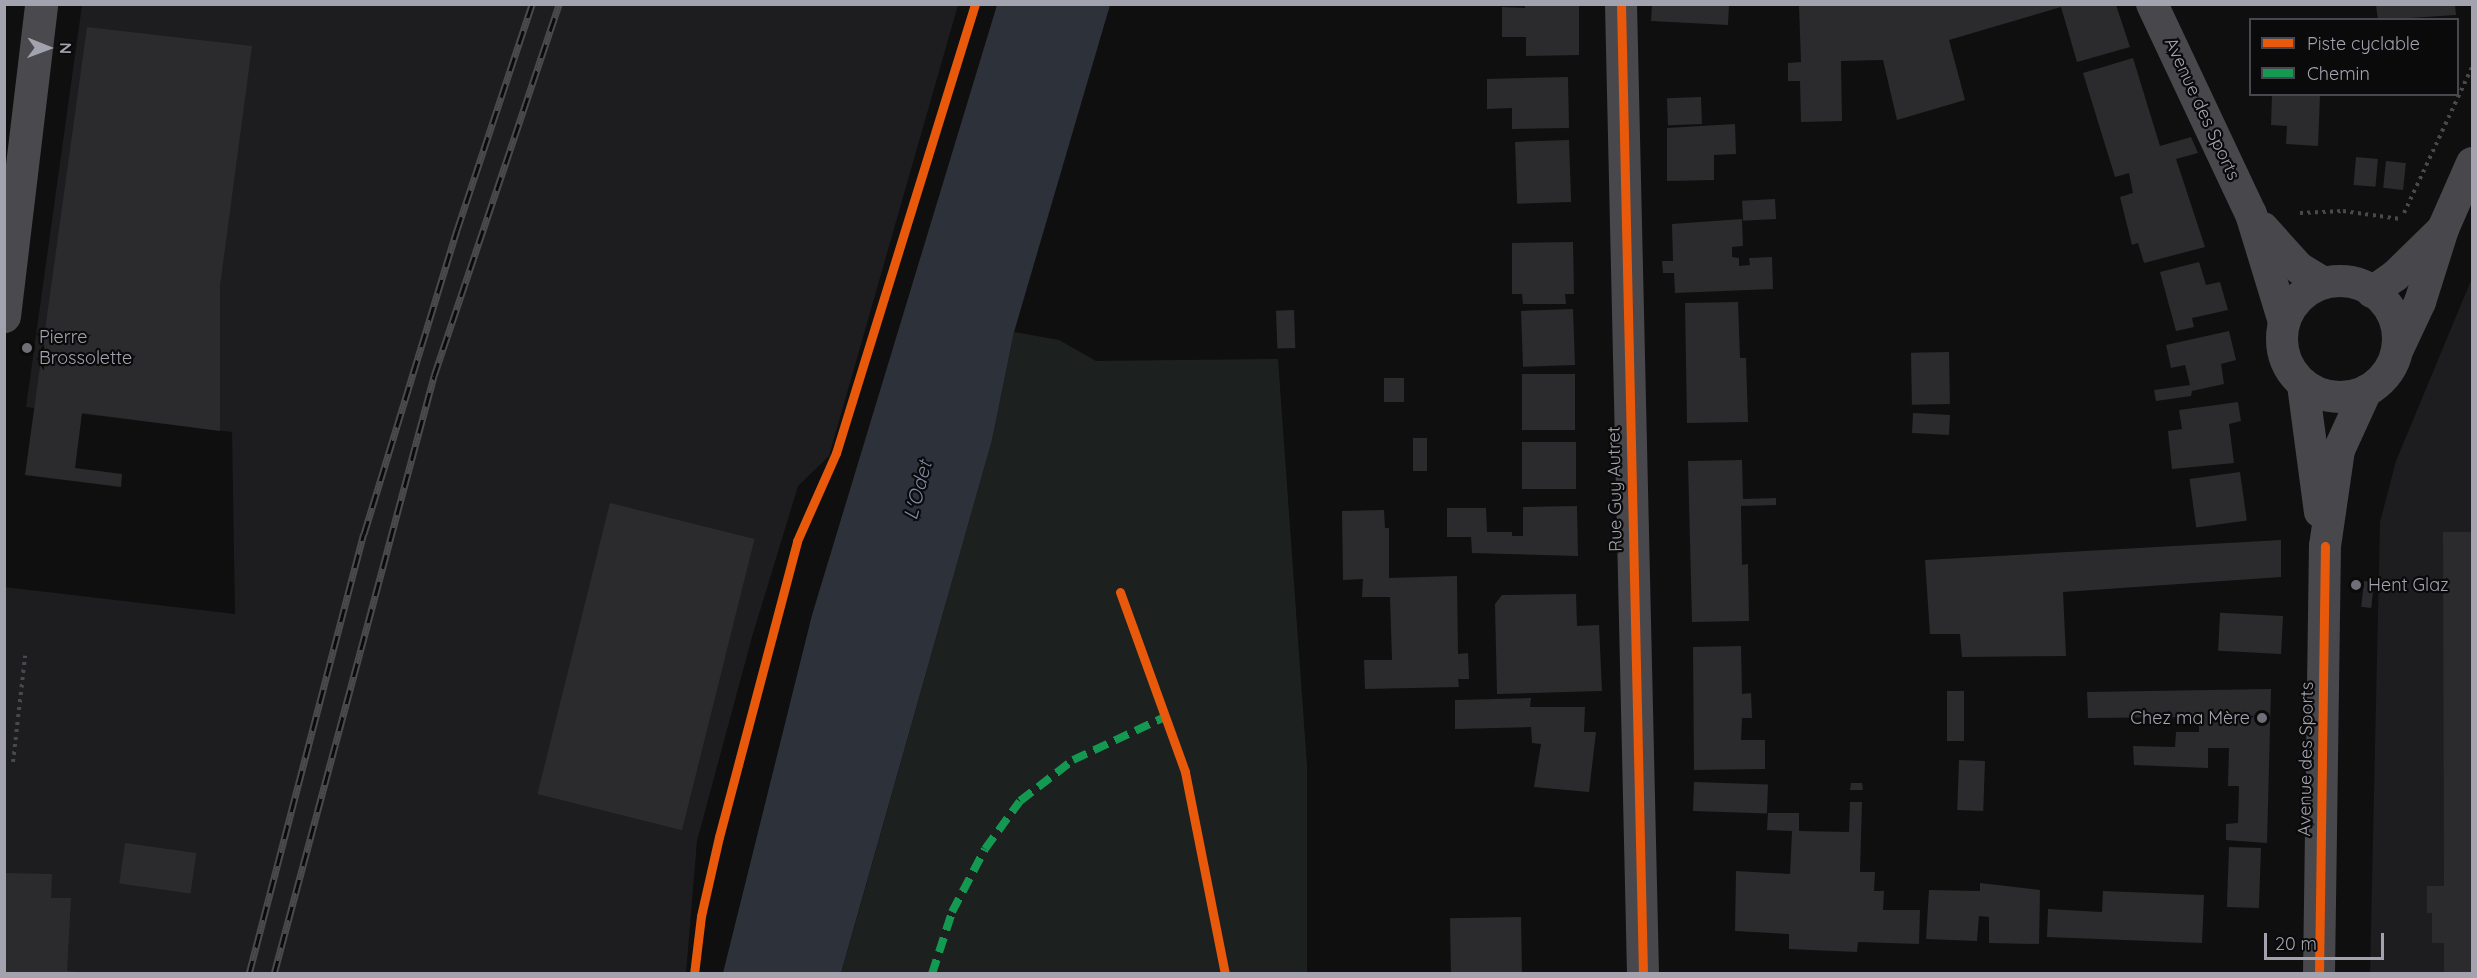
<!DOCTYPE html>
<meta charset="utf-8">
<style>
body{margin:0}
#map{position:relative;width:2477px;height:978px;overflow:hidden;background:#0f0f10;font-family:Quicksand,sans-serif}
div>[style]{position:absolute}
.built>*{inset:0;background:#1d1c1e}
.green>*{inset:0;background:#1c211f}
.water>*{inset:0;background:#2d3139}
.building>*{inset:0;background:#2b2b2d;transform-origin:0 0}
.path>*{height:4px;margin-top:-2px;transform-origin:0;background:repeating-linear-gradient(90deg,#48494d 0 3px,transparent 0 7.5px)}
.minor>*{height:32px;margin:-16px;padding:0 16px;transform-origin:16px;border-radius:16px;background:#48484c}
.minor>.ring{margin:-16px;padding:0;box-sizing:content-box;background:none;border:32px solid #48484c;border-radius:50%}
.secondary>*{height:33px;margin:-16.5px;padding:0 16.5px;transform-origin:16.5px;border-radius:16.5px;background:#4a4a4e}
.rail>*{height:7px;margin-top:-3.5px;transform-origin:0;background:repeating-linear-gradient(90deg,#0a0a0b 0 14px,#4a4a4c 0 28px);box-sizing:border-box;border-block:2px solid #4a4a4c}
.quiet>*{height:8px;margin-top:-4px;transform-origin:0;background:repeating-linear-gradient(90deg,#139951 0 15px,transparent 0 23px)}
.cycleway>*{height:9px;margin:-4.5px;padding:0 4.5px;transform-origin:4.5px;border-radius:4.5px;background:#e8590c}
.dots>*{width:16px;height:16px;translate:-50% -50%;box-sizing:border-box;border:3px solid #0a0a0b;border-radius:50%}
span{translate:-50% -50%;white-space:nowrap;text-align:center;line-height:1.15;-webkit-text-stroke:4.5px #0a0a0b;paint-order:stroke}
.street-label{font-size:18px;color:#a2a3af}
.poi-label{font-size:18px;color:#a2a3af}
.left{translate:0 -50%;text-align:left}
.right{translate:-100% -50%;text-align:right}
.water-label{font-size:20px;color:#7c89a7;font-style:italic}
.frame{position:absolute;inset:0;border:6px solid #a2a3af;pointer-events:none}
.legend{position:absolute;left:2249px;top:18px;width:210px;height:78px;box-sizing:border-box;background:#0a0a0b;border:2px solid #47474d;margin:0;padding:8px 10px;list-style:none;font-size:18px;color:#a2a3af}
.legend li{display:flex;align-items:center;gap:12px;height:30px}
.legend b{width:30px;border:2px solid #47474d}
.north{position:absolute;left:18px;top:18px;width:60px;height:60px;-webkit-text-stroke:4px #0a0a0b;paint-order:stroke;rotate:91deg;font-size:16px;font-weight:700;line-height:24px;text-align:center;color:#a2a3af}
.north::after{content:'';display:block;margin:auto;width:21px;height:27px;background:#a2a3af;clip-path:polygon(50% 0,100% 100%,50% 72%,0 100%)}
.scale{position:absolute;left:2264px;top:933px;width:120px;height:27px;box-sizing:border-box;border:3px solid #a2a3af;border-top:0;padding-left:8px;font-size:18px;line-height:21px;white-space:nowrap;color:#a2a3af;-webkit-text-stroke:4px #0a0a0b;paint-order:stroke}
</style>
<div id="map">
<div class="built">
<i style="clip-path:polygon(82px 5px,958px 5px,829px 456px,798px 486px,752px 637px,697px 841px,686px 973px,5px 973px,4px 587px,235px 614px,232px 432px,26px 407px)"></i>
<i style="clip-path:polygon(2472px 278px,2472px 973px,2370px 974px,2380px 522px,2396px 461px)"></i>
</div>
<div class="green">
<i style="clip-path:polygon(1014px 332px,1059px 340px,1096px 361px,1278px 359px,1307px 766px,1307px 973px,841px 974px,992px 440px)"></i>
</div>
<div class="water">
<i style="clip-path:polygon(997px 5px,1110px 5px,1014px 332px,992px 440px,841px 973px,723px 973px,812px 615px)"></i>
</div>
<div class="building">
<i style="clip-path:polygon(1525px 4px,1579px 4px,1579px 55px,1526px 56px,1526px 37px,1502px 37px,1502px 7px,1525px 8px)"></i>
<i style="left:1729px;top:5px;width:20px;height:77px;rotate:93deg"></i>
<i style="clip-path:polygon(1799px 5px,2116px 5px,2130px 47px,2077px 62px,2061px 7px,1949px 40px,1965px 100px,1897px 120px,1883px 60px,1841px 61px,1842px 121px,1801px 122px,1800px 81px,1788px 81px,1788px 63px,1801px 62px)"></i>
<i style="clip-path:polygon(2376px 5px,2455px 5px,2456px 15px,2378px 20px)"></i>
<i style="clip-path:polygon(87px 27px,252px 46px,220px 286px,220px 431px,82px 413px,75px 468px,122px 474px,121px 487px,25px 475px)"></i>
<i style="clip-path:polygon(2133px 58px,2160px 146px,2191px 137px,2198px 153px,2176px 159px,2205px 247px,2144px 263px,2138px 243px,2132px 245px,2120px 197px,2133px 193px,2129px 173px,2115px 177px,2083px 73px)"></i>
<i style="clip-path:polygon(1568px 77px,1569px 128px,1512px 129px,1512px 108px,1487px 109px,1487px 79px)"></i>
<i style="clip-path:polygon(2272px 94px,2320px 95px,2318px 146px,2286px 144px,2287px 126px,2271px 125px)"></i>
<i style="left:1701px;top:97px;width:27px;height:34px;rotate:88deg"></i>
<i style="clip-path:polygon(1735px 124px,1736px 154px,1714px 155px,1714px 180px,1667px 181px,1667px 128px)"></i>
<i style="left:1569px;top:140px;width:62px;height:54px;rotate:88deg"></i>
<i style="left:2356px;top:157px;width:22px;height:28px;rotate:5deg"></i>
<i style="left:2386px;top:161px;width:20px;height:27px;rotate:6deg"></i>
<i style="left:1775px;top:199px;width:20px;height:33px;rotate:87deg"></i>
<i style="clip-path:polygon(1742px 219px,1743px 246px,1732px 247px,1732px 257px,1739px 258px,1739px 266px,1750px 265px,1749px 258px,1772px 257px,1773px 289px,1675px 293px,1674px 273px,1663px 273px,1662px 261px,1673px 261px,1672px 224px)"></i>
<i style="clip-path:polygon(1573px 242px,1574px 294px,1565px 294px,1566px 304px,1523px 304px,1522px 294px,1512px 294px,1512px 243px)"></i>
<i style="clip-path:polygon(2199px 262px,2206px 285px,2220px 282px,2228px 310px,2192px 318px,2194px 327px,2176px 331px,2160px 272px)"></i>
<i style="clip-path:polygon(1738px 302px,1740px 358px,1746px 358px,1748px 422px,1687px 423px,1685px 303px)"></i>
<i style="left:1573px;top:309px;width:56px;height:52px;rotate:88deg"></i>
<i style="left:1294px;top:310px;width:38px;height:18px;rotate:88deg"></i>
<i style="clip-path:polygon(2229px 331px,2236px 360px,2221px 364px,2224px 384px,2192px 391px,2191px 396px,2156px 401px,2154px 390px,2190px 385px,2185px 365px,2171px 368px,2166px 345px)"></i>
<i style="left:1949px;top:352px;width:52px;height:38px;rotate:89deg"></i>
<i style="left:1575px;top:374px;width:56px;height:53px;rotate:90deg"></i>
<i style="left:1384px;top:378px;width:20px;height:24px"></i>
<i style="clip-path:polygon(2238px 402px,2241px 421px,2229px 424px,2234px 463px,2172px 469px,2168px 431px,2182px 429px,2179px 410px)"></i>
<i style="left:1950px;top:415px;width:20px;height:37px;rotate:93deg"></i>
<i style="left:1427px;top:438px;width:33px;height:14px;rotate:90deg"></i>
<i style="left:1576px;top:442px;width:47px;height:54px;rotate:90deg"></i>
<i style="clip-path:polygon(1742px 460px,1743px 499px,1776px 498px,1776px 505px,1741px 506px,1742px 565px,1748px 564px,1749px 621px,1692px 622px,1688px 461px)"></i>
<i style="left:2240px;top:472px;width:49px;height:51px;rotate:82deg"></i>
<i style="left:610px;top:503px;width:149px;height:300px;rotate:14deg"></i>
<i style="clip-path:polygon(1577px 506px,1578px 556px,1472px 553px,1471px 537px,1447px 537px,1447px 508px,1486px 508px,1487px 532px,1512px 532px,1512px 536px,1523px 536px,1523px 507px)"></i>
<i style="clip-path:polygon(1384px 510px,1385px 528px,1389px 528px,1389px 578px,1457px 576px,1458px 654px,1468px 653px,1469px 679px,1458px 679px,1459px 687px,1365px 689px,1364px 660px,1392px 660px,1390px 597px,1362px 597px,1363px 579px,1343px 580px,1342px 511px)"></i>
<i style="clip-path:polygon(2443px 532px,2472px 532px,2472px 974px,2444px 974px,2444px 943px,2432px 943px,2432px 913px,2427px 913px,2427px 886px,2444px 886px)"></i>
<i style="clip-path:polygon(2281px 540px,2281px 577px,2063px 592px,2066px 656px,1962px 657px,1960px 634px,1930px 634px,1925px 560px)"></i>
<i style="left:2364px;top:581px;width:10px;height:26px;rotate:6deg"></i>
<i style="clip-path:polygon(1576px 594px,1577px 626px,1599px 625px,1602px 691px,1497px 694px,1495px 604px,1502px 595px)"></i>
<i style="left:2283px;top:616px;width:38px;height:63px;rotate:93deg"></i>
<i style="clip-path:polygon(1741px 646px,1742px 694px,1751px 693px,1752px 718px,1742px 718px,1741px 740px,1765px 740px,1765px 769px,1694px 770px,1693px 647px)"></i>
<i style="clip-path:polygon(2271px 689px,2267px 843px,2226px 840px,2226px 824px,2238px 823px,2239px 786px,2228px 786px,2229px 748px,2208px 748px,2208px 768px,2134px 765px,2133px 746px,2175px 747px,2176px 732px,2199px 732px,2199px 717px,2088px 718px,2087px 692px)"></i>
<i style="left:1947px;top:691px;width:17px;height:50px"></i>
<i style="clip-path:polygon(1531px 698px,1530px 707px,1585px 707px,1584px 732px,1596px 732px,1589px 792px,1534px 787px,1541px 744px,1532px 743px,1531px 727px,1455px 729px,1455px 700px)"></i>
<i style="left:1959px;top:760px;width:26px;height:50px;rotate:2deg"></i>
<i style="left:1694px;top:782px;width:74px;height:29px;rotate:2deg"></i>
<i style="clip-path:polygon(1851px 783px,1862px 783px,1863px 790px,1850px 790px)"></i>
<i style="clip-path:polygon(1850px 802px,1862px 802px,1860px 872px,1875px 872px,1874px 891px,1884px 891px,1883px 910px,1920px 910px,1919px 944px,1858px 942px,1857px 952px,1789px 949px,1789px 934px,1735px 931px,1736px 871px,1790px 874px,1792px 831px,1767px 830px,1768px 813px,1799px 813px,1799px 831px,1849px 832px)"></i>
<i style="left:125px;top:843px;width:72px;height:41px;rotate:8deg"></i>
<i style="left:2229px;top:847px;width:32px;height:60px;rotate:2deg"></i>
<i style="clip-path:polygon(4px 873px,52px 874px,51px 898px,71px 898px,67px 971px,99px 974px,4px 974px)"></i>
<i style="clip-path:polygon(1980px 883px,2040px 890px,2039px 944px,1989px 943px,1989px 917px,1979px 916px,1977px 941px,1926px 939px,1929px 890px,1980px 891px)"></i>
<i style="clip-path:polygon(2103px 891px,2204px 895px,2202px 943px,2047px 937px,2048px 909px,2102px 912px)"></i>
<i style="left:1521px;top:917px;width:57px;height:71px;rotate:89deg"></i>
</div>
<div class="path">
<i style="left:2300px;top:213px;width:43px;rotate:-2.7deg"></i>
<i style="left:2343px;top:211px;width:58px;rotate:8deg"></i>
<i style="left:2404px;top:213px;width:161px;rotate:-65deg"></i>
<i style="left:13px;top:762px;width:107px;rotate:-83.5deg"></i>
<i style="left:694px;top:974px;width:58px;rotate:-83.1deg"></i>
<i style="left:701px;top:916px;width:81px;rotate:-77.2deg"></i>
<i style="left:719px;top:837px;width:306px;rotate:-75.2deg"></i>
<i style="left:797px;top:541px;width:96px;rotate:-66.1deg"></i>
<i style="left:836px;top:453px;width:470px;rotate:-72.8deg"></i>
</div>
<div class="minor">
<i style="left:1621px;top:4px;width:970px;rotate:88.7deg"></i>
<i style="left:2152px;top:4px;width:232px;rotate:64.8deg"></i>
<i style="left:2251px;top:214px;width:113px;rotate:73deg"></i>
<i style="left:2263px;top:228px;width:54px;rotate:48deg"></i>
<i style="left:2299px;top:268px;width:29px;rotate:31deg"></i>
<i class="ring" style="left:2282px;top:281px;width:84px;height:84px"></i>
<i style="left:2372px;top:292px;width:28px;rotate:-35deg"></i>
<i style="left:2395px;top:276px;width:63px;rotate:-44.4deg"></i>
<i style="left:2397px;top:351px;width:54px;rotate:-64.9deg"></i>
<i style="left:2420px;top:302px;width:77px;rotate:-72.5deg"></i>
<i style="left:2443px;top:229px;width:72px;rotate:-66.3deg"></i>
<i style="left:2303px;top:385px;width:128px;rotate:82.4deg"></i>
<i style="left:2319px;top:974px;width:428px;rotate:-89.2deg"></i>
<i style="left:2325px;top:546px;width:97px;rotate:-81.7deg"></i>
<i style="left:2339px;top:450px;width:65px;rotate:-65.4deg"></i>
</div>
<div class="secondary">
<i style="left:4px;top:316px;width:314px;rotate:-83.2deg"></i>
</div>
<div class="rail">
<i style="left:249px;top:974px;width:455px;rotate:-75.4deg"></i>
<i style="left:364px;top:534px;width:318px;rotate:-73deg"></i>
<i style="left:457px;top:230px;width:238px;rotate:-71.6deg"></i>
<i style="left:274px;top:974px;width:619px;rotate:-75.02deg"></i>
<i style="left:434px;top:376px;width:392px;rotate:-71.4deg"></i>
</div>
<div class="quiet">
<i style="left:932px;top:974px;width:65px;rotate:-72.1deg"></i>
<i style="left:952px;top:912px;width:71px;rotate:-62.4deg"></i>
<i style="left:985px;top:849px;width:59px;rotate:-53.9deg"></i>
<i style="left:1020px;top:801px;width:67px;rotate:-37.7deg"></i>
<i style="left:1073px;top:760px;width:104px;rotate:-25.1deg"></i>
</div>
<div class="cycleway">
<i style="left:1621px;top:4px;width:970px;rotate:88.7deg"></i>
<i style="left:1120px;top:592px;width:191px;rotate:70.1deg"></i>
<i style="left:1185px;top:772px;width:206px;rotate:78.8deg"></i>
<i style="left:694px;top:974px;width:58px;rotate:-83.1deg"></i>
<i style="left:701px;top:916px;width:81px;rotate:-77.2deg"></i>
<i style="left:719px;top:837px;width:306px;rotate:-75.2deg"></i>
<i style="left:797px;top:541px;width:96px;rotate:-66.1deg"></i>
<i style="left:836px;top:453px;width:470px;rotate:-72.8deg"></i>
<i style="left:2319px;top:974px;width:428px;rotate:-89.2deg"></i>
</div>
<div class="dots">
<i style="left:27px;top:348px;background:#6f6f77"></i>
<i style="left:2356px;top:585px;background:#6f6f77"></i>
<i style="left:2262px;top:718px;background:#6f6f77"></i>
</div>
<div class="street-label">
<span style="left:2202px;top:109px;rotate:65deg">Avenue des Sports</span>
<span style="left:1615px;top:489px;rotate:-91deg">Rue Guy Autret</span>
<span style="left:2306px;top:759px;rotate:-89deg">Avenue des Sports</span>
</div>
<div class="poi-label">
<span class="left" style="left:39px;top:348px">Pierre<br>Brossolette</span>
<span class="left" style="left:2368px;top:585px">Hent Glaz</span>
<span class="right" style="left:2250px;top:718px">Chez ma Mère</span>
</div>
<div class="water-label">
<span style="left:917px;top:490px;rotate:-75deg">L'Odet</span>
</div>
<div class="frame"></div>
<ul class="legend">
<li><b style="height:8px;background:#e8590c"></b>Piste cyclable</li>
<li><b style="height:8px;background:#139951"></b>Chemin</li>
</ul>
<div class="north">N</div>
<div class="scale">20 m</div>
</div>
